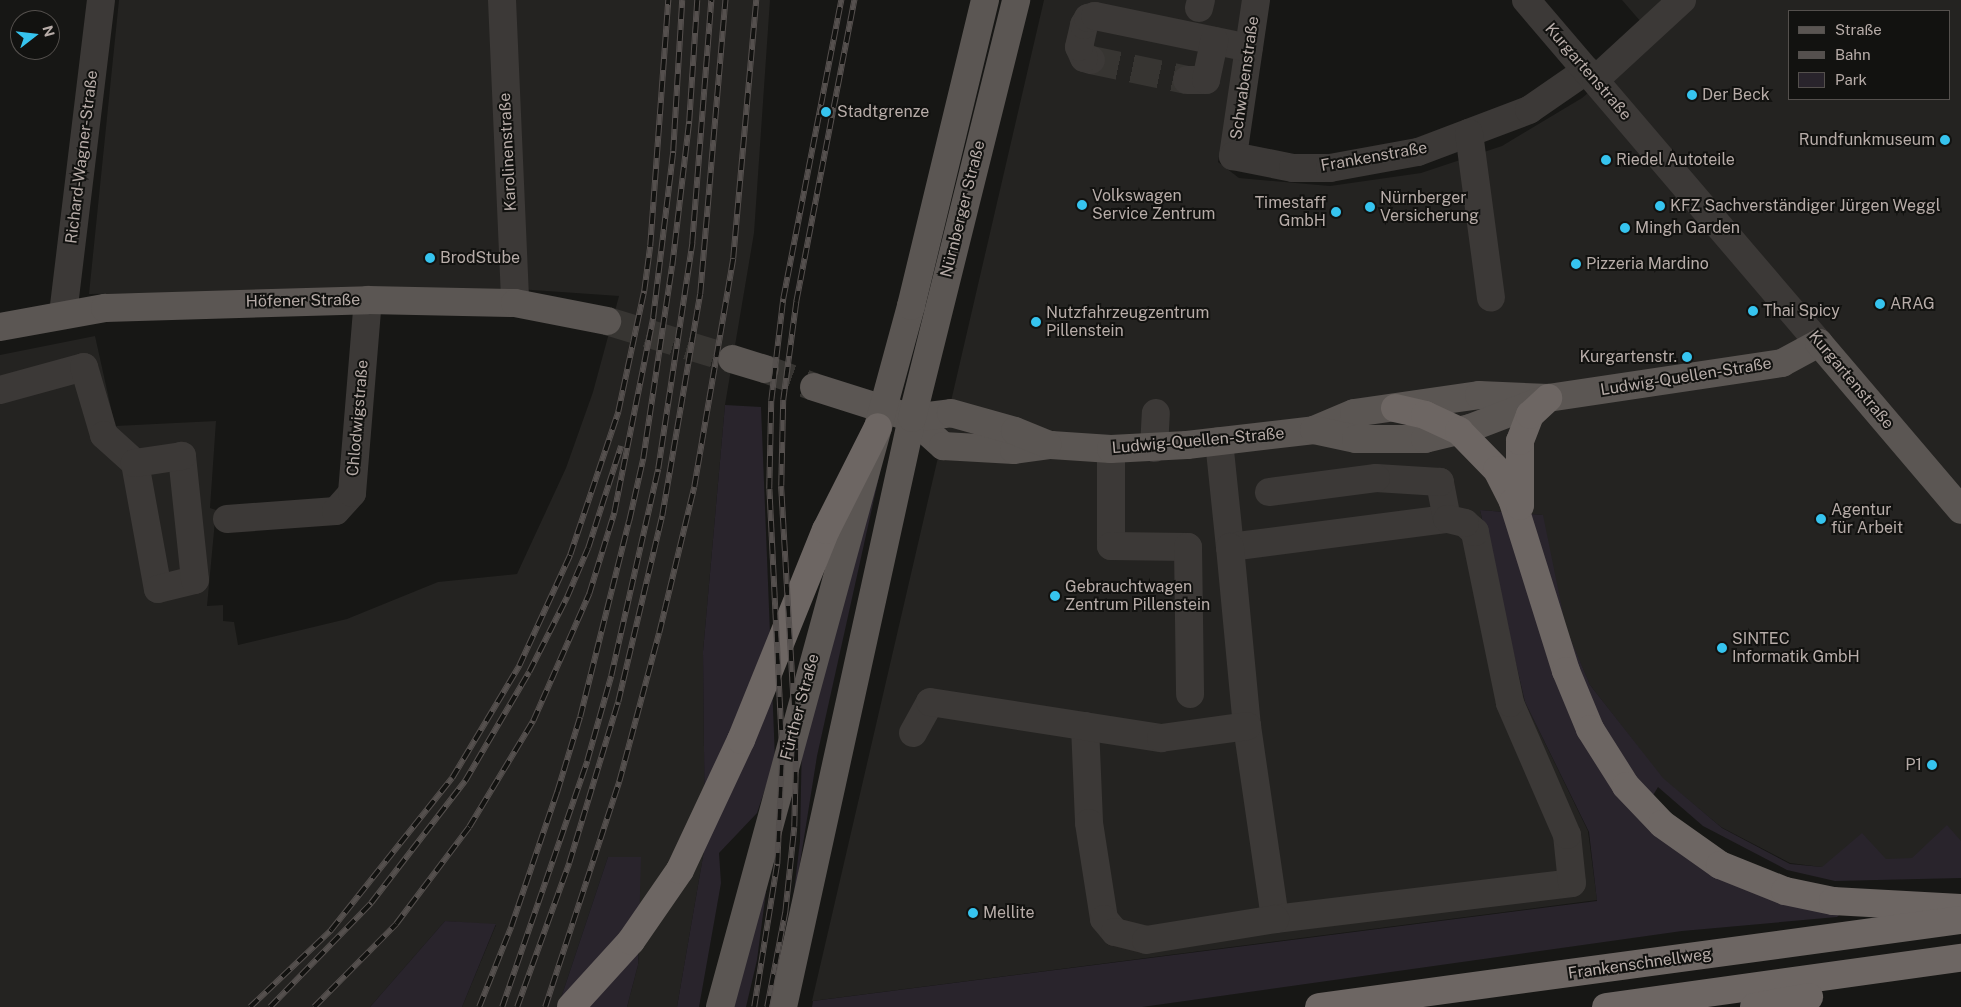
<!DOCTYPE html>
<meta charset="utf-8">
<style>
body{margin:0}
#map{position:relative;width:1961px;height:1007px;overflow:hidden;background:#171715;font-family:"Public Sans",sans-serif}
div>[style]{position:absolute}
.built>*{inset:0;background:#242321}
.green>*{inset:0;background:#29242c}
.minor-tunnel>*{height:28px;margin-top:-14px;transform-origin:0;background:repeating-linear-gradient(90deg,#373532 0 28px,transparent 0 42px)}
.major-tunnel>*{height:28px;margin-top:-14px;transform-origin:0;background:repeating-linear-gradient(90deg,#373532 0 28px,transparent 0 42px)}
.minor>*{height:28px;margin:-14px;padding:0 14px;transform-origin:14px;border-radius:14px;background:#3c3937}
.major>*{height:28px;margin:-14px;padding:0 14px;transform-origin:14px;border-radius:14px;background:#5b5653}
.highway>*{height:28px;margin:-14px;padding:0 14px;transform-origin:14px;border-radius:14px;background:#6d6663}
.rail>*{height:5.5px;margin-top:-2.75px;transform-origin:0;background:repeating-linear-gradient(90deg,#121210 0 11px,#55504e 0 22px);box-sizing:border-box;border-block:1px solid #55504e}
.dots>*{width:14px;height:14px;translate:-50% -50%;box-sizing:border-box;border:2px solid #121210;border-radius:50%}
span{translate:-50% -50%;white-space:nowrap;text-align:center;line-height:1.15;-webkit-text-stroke:4px #121210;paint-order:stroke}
.street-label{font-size:16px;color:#b7aca8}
.poi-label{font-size:16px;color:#b7aca8}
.left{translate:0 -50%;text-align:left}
.right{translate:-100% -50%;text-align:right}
.legend{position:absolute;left:1788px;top:10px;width:162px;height:90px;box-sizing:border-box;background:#121210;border:1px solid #54504d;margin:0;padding:6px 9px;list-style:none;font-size:15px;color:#b7aca8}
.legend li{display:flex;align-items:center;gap:10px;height:25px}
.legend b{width:25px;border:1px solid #54504d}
.north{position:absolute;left:10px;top:10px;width:50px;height:50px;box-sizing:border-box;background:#121210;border:1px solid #54504d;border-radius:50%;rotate:74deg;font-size:14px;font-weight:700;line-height:20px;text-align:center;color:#b7aca8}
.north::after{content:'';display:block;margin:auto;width:18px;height:22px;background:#36c4ef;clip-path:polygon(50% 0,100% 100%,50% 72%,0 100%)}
</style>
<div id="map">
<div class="built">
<i style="clip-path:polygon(119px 0,770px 0,754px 233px,725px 405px,703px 652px,705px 845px,677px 1007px,627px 1007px,638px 965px,639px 946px,608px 857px,558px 1007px,462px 1007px,496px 925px,445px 921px,370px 1007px,0 1007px,0 355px,95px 336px,115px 426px,216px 421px,210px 508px,216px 510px,207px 606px,223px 605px,223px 621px,234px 622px,238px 645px,347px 619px,438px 582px,517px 574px,566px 468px,593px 392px,619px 296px,518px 289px,89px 294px)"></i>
<i style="clip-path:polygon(evenodd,1044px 0,1249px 0,1218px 162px,1239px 178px,1330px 186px,1421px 173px,1502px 146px,1582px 98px,1654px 37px,1622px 0,1961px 0,1961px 863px,1884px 875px,1790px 863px,1721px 827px,1662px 778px,1590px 685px,1565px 627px,1542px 515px,1480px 510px,1525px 702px,1588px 831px,1597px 900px,812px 1001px,1044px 0,1790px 11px,1950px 11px,1950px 99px,1790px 99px,1790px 11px)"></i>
</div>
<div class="green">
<i style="clip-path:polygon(725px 405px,761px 407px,775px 759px,757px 813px,719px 853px,721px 883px,699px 1007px,677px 1007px,705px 845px,703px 652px)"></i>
<i style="clip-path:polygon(882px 463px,817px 756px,790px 926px,800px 841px,802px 735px)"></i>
<i style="clip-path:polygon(1480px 510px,1543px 515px,1566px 628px,1590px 685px,1663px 778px,1722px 828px,1790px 864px,1822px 867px,1862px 833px,1886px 859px,1912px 858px,1947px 825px,1961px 841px,1961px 878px,1835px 881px,1787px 870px,1703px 826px,1658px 787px,1640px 817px,1681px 854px,1710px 873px,1843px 911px,1837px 917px,1682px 931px,1142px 1007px,812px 1007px,813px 1001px,1597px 901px,1589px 832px,1525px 702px)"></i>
<i style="clip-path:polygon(772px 846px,757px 960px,746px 1007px,732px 1007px)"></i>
<i style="clip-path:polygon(608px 857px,641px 857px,638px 965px,627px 1007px,558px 1007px)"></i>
<i style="clip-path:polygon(445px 921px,496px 924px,462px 1007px,370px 1007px)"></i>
</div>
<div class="minor-tunnel">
<i style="left:1091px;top:60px;width:98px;rotate:11.8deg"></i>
</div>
<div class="major-tunnel">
<i style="left:607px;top:321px;width:131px;rotate:16.9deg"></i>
<i style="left:765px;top:369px;width:52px;rotate:20.2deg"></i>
</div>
<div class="minor">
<i style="left:502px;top:0;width:303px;rotate:87.5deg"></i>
<i style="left:1256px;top:0;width:158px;rotate:98.4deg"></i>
<i style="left:1233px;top:156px;width:61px;rotate:11.3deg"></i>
<i style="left:1293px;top:168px;width:37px"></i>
<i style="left:1330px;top:168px;width:89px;rotate:-10.3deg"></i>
<i style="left:1418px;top:152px;width:119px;rotate:-20.7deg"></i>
<i style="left:1529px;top:110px;width:70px;rotate:-34.6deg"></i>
<i style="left:1526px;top:0;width:451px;rotate:49.5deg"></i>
<i style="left:1199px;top:8px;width:8px;rotate:-76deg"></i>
<i style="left:1091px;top:60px;width:7px;rotate:-164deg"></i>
<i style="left:1084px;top:58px;width:12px;rotate:-114deg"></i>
<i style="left:1079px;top:47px;width:23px;rotate:-77deg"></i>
<i style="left:1084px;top:25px;width:8px;rotate:-60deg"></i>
<i style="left:1088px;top:18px;width:7px;rotate:-16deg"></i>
<i style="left:1095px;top:16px;width:157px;rotate:11.7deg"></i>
<i style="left:1596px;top:79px;width:117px;rotate:-42.6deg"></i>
<i style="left:1187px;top:80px;width:19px"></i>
<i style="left:1206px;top:80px;width:40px;rotate:-78deg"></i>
<i style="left:1469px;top:133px;width:166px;rotate:82.4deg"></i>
<i style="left:63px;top:314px;width:316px;rotate:-83.1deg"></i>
<i style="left:0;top:390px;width:87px;rotate:-15.3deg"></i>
<i style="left:84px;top:367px;width:71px;rotate:73.6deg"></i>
<i style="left:104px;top:435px;width:42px;rotate:42.1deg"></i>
<i style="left:135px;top:463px;width:128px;rotate:79.7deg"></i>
<i style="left:158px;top:589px;width:38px;rotate:-14deg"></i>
<i style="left:195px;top:580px;width:125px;rotate:-96deg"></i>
<i style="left:182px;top:456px;width:48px;rotate:171.5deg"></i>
<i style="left:1219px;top:441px;width:107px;rotate:84.1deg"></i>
<i style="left:1230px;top:547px;width:219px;rotate:-7.4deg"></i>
<i style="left:1447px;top:519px;width:38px;rotate:-101deg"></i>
<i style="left:1440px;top:482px;width:64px;rotate:-176.4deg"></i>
<i style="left:1376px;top:478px;width:108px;rotate:172.5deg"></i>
<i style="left:1154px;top:448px;width:35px;rotate:-87deg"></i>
<i style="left:1111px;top:449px;width:97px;rotate:90deg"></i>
<i style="left:1111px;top:546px;width:77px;rotate:0.7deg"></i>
<i style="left:1188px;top:547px;width:147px;rotate:89.2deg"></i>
<i style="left:227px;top:519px;width:109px;rotate:-4.2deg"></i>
<i style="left:336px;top:511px;width:24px;rotate:-48deg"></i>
<i style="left:352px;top:493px;width:194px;rotate:-85.3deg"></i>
<i style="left:1230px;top:547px;width:180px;rotate:84.6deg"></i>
<i style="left:1247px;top:726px;width:195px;rotate:81.7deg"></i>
<i style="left:1275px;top:919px;width:299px;rotate:-6.9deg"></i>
<i style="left:1572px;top:883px;width:48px;rotate:-95.9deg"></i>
<i style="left:1567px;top:835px;width:144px;rotate:-113.4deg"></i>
<i style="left:1510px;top:703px;width:175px;rotate:-101.6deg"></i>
<i style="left:1475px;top:532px;width:13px;rotate:-138deg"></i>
<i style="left:1465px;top:523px;width:18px;rotate:-167deg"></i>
<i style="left:1085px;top:726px;width:97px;rotate:87.6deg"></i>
<i style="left:1089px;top:823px;width:97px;rotate:81.1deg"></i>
<i style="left:1104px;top:919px;width:17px;rotate:50deg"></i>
<i style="left:1115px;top:932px;width:32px;rotate:14deg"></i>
<i style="left:1146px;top:940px;width:131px;rotate:-9.2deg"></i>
<i style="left:913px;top:733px;width:35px;rotate:-61deg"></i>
<i style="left:930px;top:702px;width:234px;rotate:8.9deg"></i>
<i style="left:1161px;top:738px;width:87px;rotate:-7.9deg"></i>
</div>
<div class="major">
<i style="left:0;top:327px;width:107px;rotate:-10.3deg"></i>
<i style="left:105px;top:308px;width:263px;rotate:-1.7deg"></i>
<i style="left:368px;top:300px;width:147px;rotate:1.2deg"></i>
<i style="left:515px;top:303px;width:94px;rotate:11.1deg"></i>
<i style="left:732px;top:359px;width:34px;rotate:17deg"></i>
<i style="left:814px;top:387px;width:103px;rotate:17.6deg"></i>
<i style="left:912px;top:418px;width:42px;rotate:42.1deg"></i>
<i style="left:943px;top:446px;width:71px;rotate:3.2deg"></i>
<i style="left:1014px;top:450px;width:37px;rotate:-8deg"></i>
<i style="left:1051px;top:445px;width:60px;rotate:3.8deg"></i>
<i style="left:1111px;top:449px;width:76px;rotate:-3deg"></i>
<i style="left:1187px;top:445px;width:128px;rotate:-6.7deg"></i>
<i style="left:1314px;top:430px;width:43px;rotate:-23deg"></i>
<i style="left:1354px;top:413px;width:126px;rotate:-8.2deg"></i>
<i style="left:1479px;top:395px;width:69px;rotate:2.5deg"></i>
<i style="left:912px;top:418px;width:39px;rotate:-7deg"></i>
<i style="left:951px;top:413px;width:66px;rotate:15.7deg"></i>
<i style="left:1015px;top:431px;width:35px;rotate:22deg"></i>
<i style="left:1314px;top:430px;width:43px;rotate:12.1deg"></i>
<i style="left:1356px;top:439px;width:69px"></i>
<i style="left:1425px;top:439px;width:46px;rotate:-13.7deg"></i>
<i style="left:1470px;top:428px;width:84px;rotate:-21deg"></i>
<i style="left:1548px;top:398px;width:237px;rotate:-8.5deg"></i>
<i style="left:1782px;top:363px;width:42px;rotate:-28.4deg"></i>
<i style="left:1819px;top:343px;width:219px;rotate:49.6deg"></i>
<i style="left:720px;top:1007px;width:727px;rotate:-74.76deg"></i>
<i style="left:911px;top:306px;width:315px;rotate:-76.4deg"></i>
<i style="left:783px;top:1007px;width:603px;rotate:-77.65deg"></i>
<i style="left:912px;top:418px;width:431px;rotate:-76deg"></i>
</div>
<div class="highway">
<i style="left:1395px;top:408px;width:31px;rotate:13deg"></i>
<i style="left:1425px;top:415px;width:38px;rotate:25deg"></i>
<i style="left:1459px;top:431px;width:54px;rotate:45.7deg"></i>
<i style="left:1497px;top:470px;width:36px;rotate:63deg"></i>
<i style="left:1513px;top:502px;width:177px;rotate:72.6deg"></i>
<i style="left:1566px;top:671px;width:63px;rotate:67.5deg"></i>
<i style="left:1590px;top:729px;width:67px;rotate:57.7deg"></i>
<i style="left:1626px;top:786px;width:52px;rotate:46.5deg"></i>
<i style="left:1662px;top:824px;width:71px;rotate:35.3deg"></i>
<i style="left:1720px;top:865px;width:70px;rotate:21.8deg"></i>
<i style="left:1785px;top:891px;width:49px;rotate:11.8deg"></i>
<i style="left:1833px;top:901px;width:128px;rotate:3.1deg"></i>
<i style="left:1520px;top:506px;width:65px;rotate:-90deg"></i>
<i style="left:1520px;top:441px;width:28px;rotate:-69deg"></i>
<i style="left:1530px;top:415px;width:25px;rotate:-43deg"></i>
<i style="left:571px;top:1007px;width:89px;rotate:-47.7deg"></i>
<i style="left:631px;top:941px;width:86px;rotate:-55.4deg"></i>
<i style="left:680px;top:870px;width:144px;rotate:-64.9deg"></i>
<i style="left:741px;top:740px;width:227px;rotate:-68deg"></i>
<i style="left:826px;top:530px;width:115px;rotate:-63.2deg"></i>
<i style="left:1319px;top:1007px;width:648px;rotate:-7.72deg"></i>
<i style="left:1606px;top:1007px;width:358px;rotate:-7.9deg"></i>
<i style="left:1754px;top:1007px;width:56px;rotate:-10.3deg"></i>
</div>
<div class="rail">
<i style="left:250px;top:1007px;width:112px;rotate:-43.5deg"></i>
<i style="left:331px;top:930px;width:194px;rotate:-51.5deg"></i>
<i style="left:452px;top:778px;width:131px;rotate:-59.1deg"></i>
<i style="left:519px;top:666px;width:122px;rotate:-65.3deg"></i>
<i style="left:570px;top:555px;width:151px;rotate:-71.4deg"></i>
<i style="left:618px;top:412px;width:124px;rotate:-77.9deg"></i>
<i style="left:644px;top:291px;width:45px;rotate:-82.4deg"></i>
<i style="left:650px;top:246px;width:247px;rotate:-85.8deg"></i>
<i style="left:270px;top:1007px;width:145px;rotate:-45.8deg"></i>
<i style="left:371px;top:903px;width:154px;rotate:-52.4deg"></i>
<i style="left:465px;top:781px;width:126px;rotate:-59.6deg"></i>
<i style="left:529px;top:672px;width:84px;rotate:-63.1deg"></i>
<i style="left:567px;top:597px;width:53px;rotate:-66.8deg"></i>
<i style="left:588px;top:548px;width:107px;rotate:-72.1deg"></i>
<i style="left:314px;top:1007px;width:117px;rotate:-45.3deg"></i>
<i style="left:396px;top:924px;width:121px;rotate:-53deg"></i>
<i style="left:469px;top:827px;width:124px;rotate:-58.9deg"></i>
<i style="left:533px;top:721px;width:139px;rotate:-66.2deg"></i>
<i style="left:589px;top:594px;width:85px;rotate:-72.8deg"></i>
<i style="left:614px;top:513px;width:200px;rotate:-78.7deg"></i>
<i style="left:653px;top:317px;width:167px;rotate:-83.1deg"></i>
<i style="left:673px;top:151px;width:151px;rotate:-86.6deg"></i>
<i style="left:479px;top:1007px;width:86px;rotate:-68.2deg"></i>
<i style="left:511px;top:927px;width:143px;rotate:-71.2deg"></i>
<i style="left:557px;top:792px;width:78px;rotate:-73deg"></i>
<i style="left:580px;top:717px;width:202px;rotate:-76deg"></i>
<i style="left:629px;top:521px;width:64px;rotate:-77.3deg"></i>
<i style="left:643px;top:459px;width:195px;rotate:-81.5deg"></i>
<i style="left:672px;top:266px;width:146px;rotate:-83.3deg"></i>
<i style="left:689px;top:121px;width:121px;rotate:-86.2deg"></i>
<i style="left:502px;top:1007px;width:260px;rotate:-70.9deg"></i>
<i style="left:587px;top:761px;width:88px;rotate:-74.2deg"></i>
<i style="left:611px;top:676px;width:212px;rotate:-77.2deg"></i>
<i style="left:658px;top:469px;width:229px;rotate:-81.4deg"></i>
<i style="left:692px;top:243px;width:244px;rotate:-85.5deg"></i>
<i style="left:517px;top:1007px;width:153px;rotate:-70.1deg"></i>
<i style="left:569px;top:863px;width:168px;rotate:-73.1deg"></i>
<i style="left:618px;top:702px;width:191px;rotate:-76.7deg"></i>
<i style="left:662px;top:516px;width:225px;rotate:-80.3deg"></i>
<i style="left:700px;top:294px;width:295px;rotate:-85.1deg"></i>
<i style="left:545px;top:1007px;width:237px;rotate:-71.8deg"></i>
<i style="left:619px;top:782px;width:154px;rotate:-75deg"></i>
<i style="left:659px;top:633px;width:150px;rotate:-76.5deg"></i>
<i style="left:694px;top:487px;width:232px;rotate:-80.3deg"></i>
<i style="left:733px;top:258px;width:259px;rotate:-84.9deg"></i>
<i style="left:754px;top:1007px;width:145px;rotate:-80.9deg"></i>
<i style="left:777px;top:864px;width:112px;rotate:-87.4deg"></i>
<i style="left:782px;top:752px;width:263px;rotate:-92.8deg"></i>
<i style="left:769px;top:489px;width:88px;rotate:-88.7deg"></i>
<i style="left:771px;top:401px;width:103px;rotate:-83.3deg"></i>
<i style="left:783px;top:299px;width:305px;rotate:-79deg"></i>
<i style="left:767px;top:1007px;width:96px;rotate:-79.2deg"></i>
<i style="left:785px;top:913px;width:86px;rotate:-84deg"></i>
<i style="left:794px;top:827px;width:78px;rotate:-88.5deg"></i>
<i style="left:796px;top:749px;width:263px;rotate:-93.3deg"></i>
<i style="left:781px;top:486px;width:86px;rotate:-88.7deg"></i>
<i style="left:783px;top:400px;width:99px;rotate:-82.4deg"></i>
<i style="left:796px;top:302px;width:308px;rotate:-79.1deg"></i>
</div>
<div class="dots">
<i style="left:1692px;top:95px;background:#36c4ef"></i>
<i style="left:826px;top:112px;background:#36c4ef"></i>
<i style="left:1945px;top:140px;background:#36c4ef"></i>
<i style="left:1606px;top:160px;background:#36c4ef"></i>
<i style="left:1082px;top:205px;background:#36c4ef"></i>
<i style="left:1660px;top:206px;background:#36c4ef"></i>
<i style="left:1370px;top:207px;background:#36c4ef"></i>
<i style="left:1336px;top:212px;background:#36c4ef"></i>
<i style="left:1625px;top:228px;background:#36c4ef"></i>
<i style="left:430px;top:258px;background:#36c4ef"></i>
<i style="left:1576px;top:264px;background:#36c4ef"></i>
<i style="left:1880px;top:304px;background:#36c4ef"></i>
<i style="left:1753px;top:311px;background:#36c4ef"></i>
<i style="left:1036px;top:322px;background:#36c4ef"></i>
<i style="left:1687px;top:357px;background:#36c4ef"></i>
<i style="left:1821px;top:519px;background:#36c4ef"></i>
<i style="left:1055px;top:596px;background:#36c4ef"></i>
<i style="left:1722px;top:648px;background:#36c4ef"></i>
<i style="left:1932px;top:765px;background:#36c4ef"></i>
<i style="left:973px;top:913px;background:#36c4ef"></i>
</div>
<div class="street-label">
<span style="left:1588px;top:72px;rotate:49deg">Kurgartenstraße</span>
<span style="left:1245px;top:78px;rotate:-82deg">Schwabenstraße</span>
<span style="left:508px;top:152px;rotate:-93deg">Karolinenstraße</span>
<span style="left:82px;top:157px;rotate:-83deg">Richard-Wagner-Straße</span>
<span style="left:1374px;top:157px;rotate:-10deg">Frankenstraße</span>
<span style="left:963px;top:209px;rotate:-76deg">Nürnberger Straße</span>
<span style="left:303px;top:301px;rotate:-1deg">Höfener Straße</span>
<span style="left:1686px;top:377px;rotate:-9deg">Ludwig-Quellen-Straße</span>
<span style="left:1851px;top:380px;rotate:50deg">Kurgartenstraße</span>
<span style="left:358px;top:418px;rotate:-85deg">Chlodwigstraße</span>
<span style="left:1198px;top:441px;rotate:-5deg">Ludwig-Quellen-Straße</span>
<span style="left:800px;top:707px;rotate:-75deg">Fürther Straße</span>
<span style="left:1640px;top:964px;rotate:-8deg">Frankenschnellweg</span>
</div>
<div class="poi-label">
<span class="left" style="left:1702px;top:95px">Der Beck</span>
<span class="left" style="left:837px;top:112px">Stadtgrenze</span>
<span class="right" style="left:1935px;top:140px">Rundfunkmuseum</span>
<span class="left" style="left:1616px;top:160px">Riedel Autoteile</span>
<span class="left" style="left:1092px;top:205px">Volkswagen<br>Service Zentrum</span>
<span class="left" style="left:1380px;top:207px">Nürnberger<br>Versicherung</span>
<span class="right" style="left:1326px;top:212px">Timestaff<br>GmbH</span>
<span class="left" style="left:1670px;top:206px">KFZ Sachverständiger Jürgen Weggl</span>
<span class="left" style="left:1635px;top:228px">Mingh Garden</span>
<span class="left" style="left:440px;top:258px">BrodStube</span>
<span class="left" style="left:1586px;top:264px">Pizzeria Mardino</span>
<span class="left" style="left:1890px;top:304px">ARAG</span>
<span class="left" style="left:1763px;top:311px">Thai Spicy</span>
<span class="left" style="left:1046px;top:322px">Nutzfahrzeugzentrum<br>Pillenstein</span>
<span class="right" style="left:1677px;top:357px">Kurgartenstr.</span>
<span class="left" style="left:1831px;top:519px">Agentur<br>für Arbeit</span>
<span class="left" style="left:1065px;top:596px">Gebrauchtwagen<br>Zentrum Pillenstein</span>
<span class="left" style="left:1732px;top:648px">SINTEC<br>Informatik GmbH</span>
<span class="right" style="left:1922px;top:765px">P1</span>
<span class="left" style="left:983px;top:913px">Mellite</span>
</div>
<ul class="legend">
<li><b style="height:6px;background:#5b5653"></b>Straße</li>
<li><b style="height:6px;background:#55504e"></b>Bahn</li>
<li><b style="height:14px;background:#29242c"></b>Park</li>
</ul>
<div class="north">N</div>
</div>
